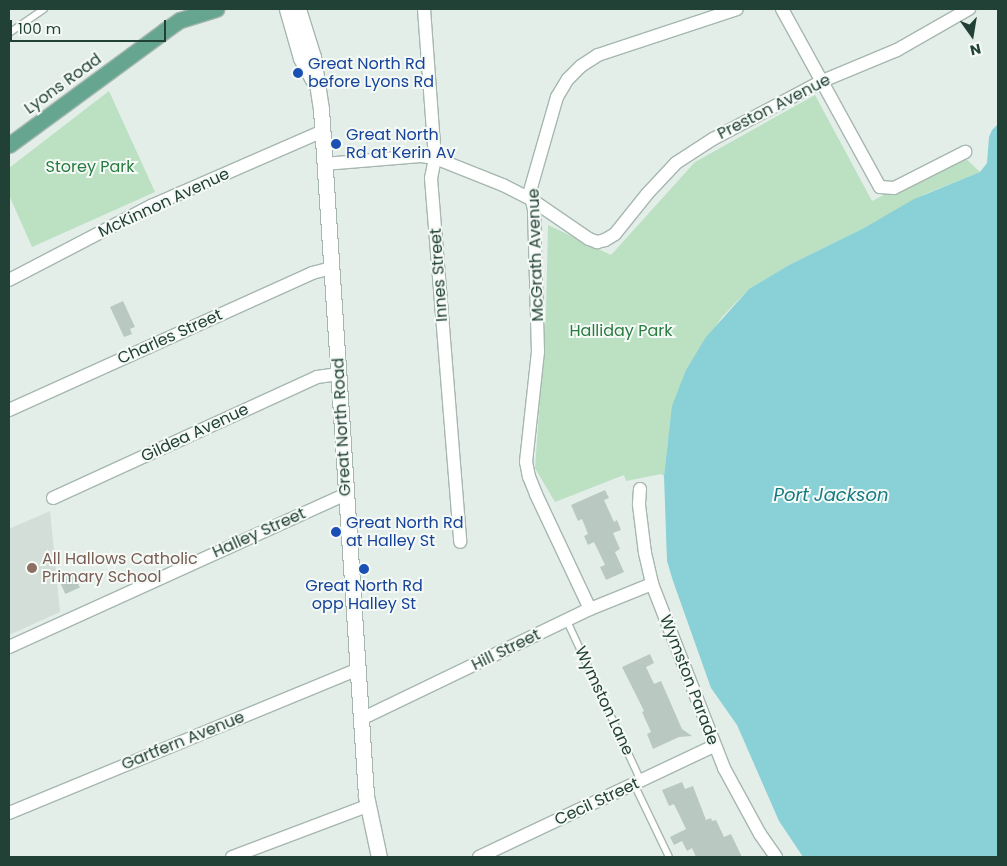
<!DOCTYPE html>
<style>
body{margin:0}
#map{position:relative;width:1007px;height:866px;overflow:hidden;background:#e4eee9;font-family:Poppins,sans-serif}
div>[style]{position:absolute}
.built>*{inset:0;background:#d2ded7}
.green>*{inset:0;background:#bbe0c2}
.water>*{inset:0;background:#89d1d6}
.building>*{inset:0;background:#b9c9c1;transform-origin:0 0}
.roads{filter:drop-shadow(1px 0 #a6b7b0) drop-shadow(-1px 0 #a6b7b0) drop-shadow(0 1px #a6b7b0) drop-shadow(0 -1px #a6b7b0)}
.service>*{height:6px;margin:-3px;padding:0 3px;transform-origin:3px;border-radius:3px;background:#fff}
.minor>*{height:12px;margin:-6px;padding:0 6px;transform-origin:6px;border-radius:6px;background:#fff}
.secondary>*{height:15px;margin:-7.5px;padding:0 7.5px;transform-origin:7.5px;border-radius:7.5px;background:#fff}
.primary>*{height:15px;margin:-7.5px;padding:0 7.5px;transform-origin:7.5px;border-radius:7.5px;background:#66a690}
.dots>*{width:14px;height:14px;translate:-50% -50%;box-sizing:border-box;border:2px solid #f5faf7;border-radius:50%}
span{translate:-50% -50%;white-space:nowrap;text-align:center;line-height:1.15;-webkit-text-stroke:4px #f5faf7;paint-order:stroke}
.transit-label{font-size:16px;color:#164399}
.left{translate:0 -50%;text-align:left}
.street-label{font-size:16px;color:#224136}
.park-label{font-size:16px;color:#297b41}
.education-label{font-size:16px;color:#785e54}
.water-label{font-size:18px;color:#177a81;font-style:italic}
.frame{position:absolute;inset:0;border:10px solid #224136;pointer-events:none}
.north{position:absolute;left:947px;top:10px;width:50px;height:50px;-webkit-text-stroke:4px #f5faf7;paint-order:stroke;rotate:167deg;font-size:14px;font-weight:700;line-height:20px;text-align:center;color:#224136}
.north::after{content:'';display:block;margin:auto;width:18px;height:22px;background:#224136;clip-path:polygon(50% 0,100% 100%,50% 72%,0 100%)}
.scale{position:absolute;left:10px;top:20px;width:156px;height:22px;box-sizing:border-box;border:2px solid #224136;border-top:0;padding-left:6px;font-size:15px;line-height:18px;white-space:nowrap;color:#224136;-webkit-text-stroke:4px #f5faf7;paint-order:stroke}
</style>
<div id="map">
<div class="built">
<i style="clip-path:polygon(50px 511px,60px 612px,9px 635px,9px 529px)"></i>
</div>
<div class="green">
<i style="clip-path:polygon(109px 91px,155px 192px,32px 247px,9px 195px,9px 168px)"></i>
<i style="clip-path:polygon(815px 95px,872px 201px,962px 155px,980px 172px,925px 194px,864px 228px,789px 265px,749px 289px,722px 317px,686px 370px,668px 441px,664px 476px,661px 474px,626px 481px,624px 475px,555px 502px,535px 468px,546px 314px,548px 225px,611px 255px,695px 162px)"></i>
</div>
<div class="water">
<i style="clip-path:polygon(998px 124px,998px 857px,803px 857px,779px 821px,737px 725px,711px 688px,673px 581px,667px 561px,664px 476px,672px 406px,686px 370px,706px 337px,749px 289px,789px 265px,864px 228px,914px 199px,980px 172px,987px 163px,989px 137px,992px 130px)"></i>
</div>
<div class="building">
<i style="clip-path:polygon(123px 301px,135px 327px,130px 329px,132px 334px,124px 337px,110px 307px)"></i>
<i style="clip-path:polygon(605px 490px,609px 498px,604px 500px,614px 522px,617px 520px,621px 530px,613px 533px,620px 549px,615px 552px,624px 572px,606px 580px,600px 567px,605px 565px,594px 542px,588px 545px,584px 536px,588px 534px,582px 519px,578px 521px,571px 505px)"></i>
<i style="left:73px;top:572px;width:17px;height:16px;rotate:66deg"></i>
<i style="clip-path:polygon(650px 654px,654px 663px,646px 667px,654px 684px,661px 681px,682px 729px,692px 736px,679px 737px,653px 749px,647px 734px,651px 732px,642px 712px,644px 711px,622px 667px)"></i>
<i style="clip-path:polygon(682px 782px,685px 789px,693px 786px,706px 820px,711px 818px,712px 821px,716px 820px,724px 837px,731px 834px,742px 857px,696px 857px,692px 848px,687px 851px,682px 841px,674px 845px,670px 837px,686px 829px,674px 804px,669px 806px,662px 790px)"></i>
</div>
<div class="roads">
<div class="service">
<i style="left:9px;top:33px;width:42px;rotate:-34.4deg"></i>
<i style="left:567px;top:621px;width:176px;rotate:65.2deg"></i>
<i style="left:634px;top:784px;width:81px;rotate:64.4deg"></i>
</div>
<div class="minor">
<i style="left:424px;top:9px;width:149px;rotate:85.8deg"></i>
<i style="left:435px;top:158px;width:20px;rotate:101deg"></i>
<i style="left:431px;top:178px;width:365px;rotate:85.4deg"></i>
<i style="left:782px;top:9px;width:203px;rotate:61.2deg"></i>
<i style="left:880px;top:187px;width:14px;rotate:4deg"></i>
<i style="left:894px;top:188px;width:80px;rotate:-26.9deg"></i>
<i style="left:324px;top:164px;width:97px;rotate:-4.7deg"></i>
<i style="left:421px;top:156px;width:14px;rotate:8deg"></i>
<i style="left:435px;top:158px;width:73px;rotate:21.7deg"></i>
<i style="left:503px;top:185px;width:33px;rotate:27deg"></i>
<i style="left:532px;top:200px;width:69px;rotate:34.4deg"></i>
<i style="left:589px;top:239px;width:9px;rotate:21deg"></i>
<i style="left:597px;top:242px;width:8px;rotate:-14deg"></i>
<i style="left:605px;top:240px;width:12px;rotate:-31deg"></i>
<i style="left:615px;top:234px;width:51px;rotate:-51.3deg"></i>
<i style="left:647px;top:194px;width:42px;rotate:-46.9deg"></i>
<i style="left:676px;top:163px;width:44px;rotate:-33deg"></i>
<i style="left:713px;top:139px;width:121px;rotate:-28deg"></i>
<i style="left:820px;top:82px;width:83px;rotate:-22.6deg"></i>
<i style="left:897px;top:50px;width:83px;rotate:-29.7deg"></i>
<i style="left:9px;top:280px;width:162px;rotate:-27.5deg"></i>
<i style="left:153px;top:205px;width:185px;rotate:-23.5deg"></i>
<i style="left:9px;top:410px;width:333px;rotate:-24.3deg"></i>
<i style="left:312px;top:273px;width:21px;rotate:-14deg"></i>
<i style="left:640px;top:489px;width:16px;rotate:94deg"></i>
<i style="left:639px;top:505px;width:48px;rotate:82.9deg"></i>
<i style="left:645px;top:553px;width:32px;rotate:77deg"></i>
<i style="left:652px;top:584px;width:198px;rotate:68.6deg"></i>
<i style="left:724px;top:768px;width:75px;rotate:61.4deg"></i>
<i style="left:760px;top:834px;width:28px;rotate:55deg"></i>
<i style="left:53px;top:498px;width:290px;rotate:-24.6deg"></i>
<i style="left:317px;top:377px;width:22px;rotate:-8deg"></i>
<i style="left:590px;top:609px;width:127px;rotate:-115.2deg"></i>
<i style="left:536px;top:494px;width:18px;rotate:-112deg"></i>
<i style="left:529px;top:477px;width:15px;rotate:-101deg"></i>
<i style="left:526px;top:462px;width:111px;rotate:-83.8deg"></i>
<i style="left:538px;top:352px;width:142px;rotate:-91.6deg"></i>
<i style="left:534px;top:210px;width:19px;rotate:-102deg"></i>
<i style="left:530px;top:191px;width:98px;rotate:-74deg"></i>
<i style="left:557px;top:97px;width:21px;rotate:-59deg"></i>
<i style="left:568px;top:79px;width:18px;rotate:-45deg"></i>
<i style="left:581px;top:66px;width:20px;rotate:-33deg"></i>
<i style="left:598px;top:55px;width:146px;rotate:-18.3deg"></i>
<i style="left:9px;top:647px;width:370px;rotate:-24.4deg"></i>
<i style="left:361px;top:719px;width:254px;rotate:-25.7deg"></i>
<i style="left:590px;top:609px;width:67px;rotate:-22deg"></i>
<i style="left:9px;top:813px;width:378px;rotate:-22.4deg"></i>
<i style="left:232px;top:857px;width:144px;rotate:-20.7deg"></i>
<i style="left:479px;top:857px;width:260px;rotate:-25.3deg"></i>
</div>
<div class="secondary">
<i style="left:287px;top:9px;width:51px;rotate:74.1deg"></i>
<i style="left:301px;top:58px;width:25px;rotate:61deg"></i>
<i style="left:298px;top:9px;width:50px;rotate:72.6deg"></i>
<i style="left:313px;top:57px;width:53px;rotate:81.3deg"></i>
<i style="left:321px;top:109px;width:688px;rotate:86.25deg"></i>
<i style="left:366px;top:796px;width:62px;rotate:78deg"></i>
</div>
<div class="primary">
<i style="left:9px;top:145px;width:192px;rotate:-36.3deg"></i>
<i style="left:164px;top:31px;width:19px;rotate:-35deg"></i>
<i style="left:180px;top:20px;width:38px;rotate:-17deg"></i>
</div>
</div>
<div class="dots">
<i style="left:298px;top:73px;background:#1a4fb4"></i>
<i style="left:336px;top:144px;background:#1a4fb4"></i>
<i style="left:336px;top:532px;background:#1a4fb4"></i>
<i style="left:32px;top:568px;background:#8d6e63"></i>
<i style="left:364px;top:569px;background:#1a4fb4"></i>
</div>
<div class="transit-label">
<span class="left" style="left:308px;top:73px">Great North Rd<br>before Lyons Rd</span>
<span class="left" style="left:346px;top:144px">Great North<br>Rd at Kerin Av</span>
<span class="left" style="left:346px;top:532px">Great North Rd<br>at Halley St</span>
<span style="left:364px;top:595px">Great North Rd<br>opp Halley St</span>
</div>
<div class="street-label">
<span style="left:63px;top:84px;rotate:-36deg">Lyons Road</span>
<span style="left:774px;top:107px;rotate:-27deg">Preston Avenue</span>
<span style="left:164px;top:203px;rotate:-25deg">McKinnon Avenue</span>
<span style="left:536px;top:255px;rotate:-92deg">McGrath Avenue</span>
<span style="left:439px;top:275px;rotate:-94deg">Innes Street</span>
<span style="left:170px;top:337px;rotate:-24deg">Charles Street</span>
<span style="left:342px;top:427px;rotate:-93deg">Great North Road</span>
<span style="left:195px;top:433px;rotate:-25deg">Gildea Avenue</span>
<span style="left:259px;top:533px;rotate:-24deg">Halley Street</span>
<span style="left:506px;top:650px;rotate:-26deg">Hill Street</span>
<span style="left:689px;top:680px;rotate:69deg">Wymston Parade</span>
<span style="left:604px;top:701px;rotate:65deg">Wymston Lane</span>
<span style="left:183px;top:741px;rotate:-22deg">Gartfern Avenue</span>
<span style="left:597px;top:802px;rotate:-25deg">Cecil Street</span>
</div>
<div class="park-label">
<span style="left:90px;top:167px">Storey Park</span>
<span style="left:621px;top:331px">Halliday Park</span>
</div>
<div class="education-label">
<span class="left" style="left:42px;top:568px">All Hallows Catholic<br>Primary School</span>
</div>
<div class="water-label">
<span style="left:831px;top:495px">Port Jackson</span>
</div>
<div class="frame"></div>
<div class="north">N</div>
<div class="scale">100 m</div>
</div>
